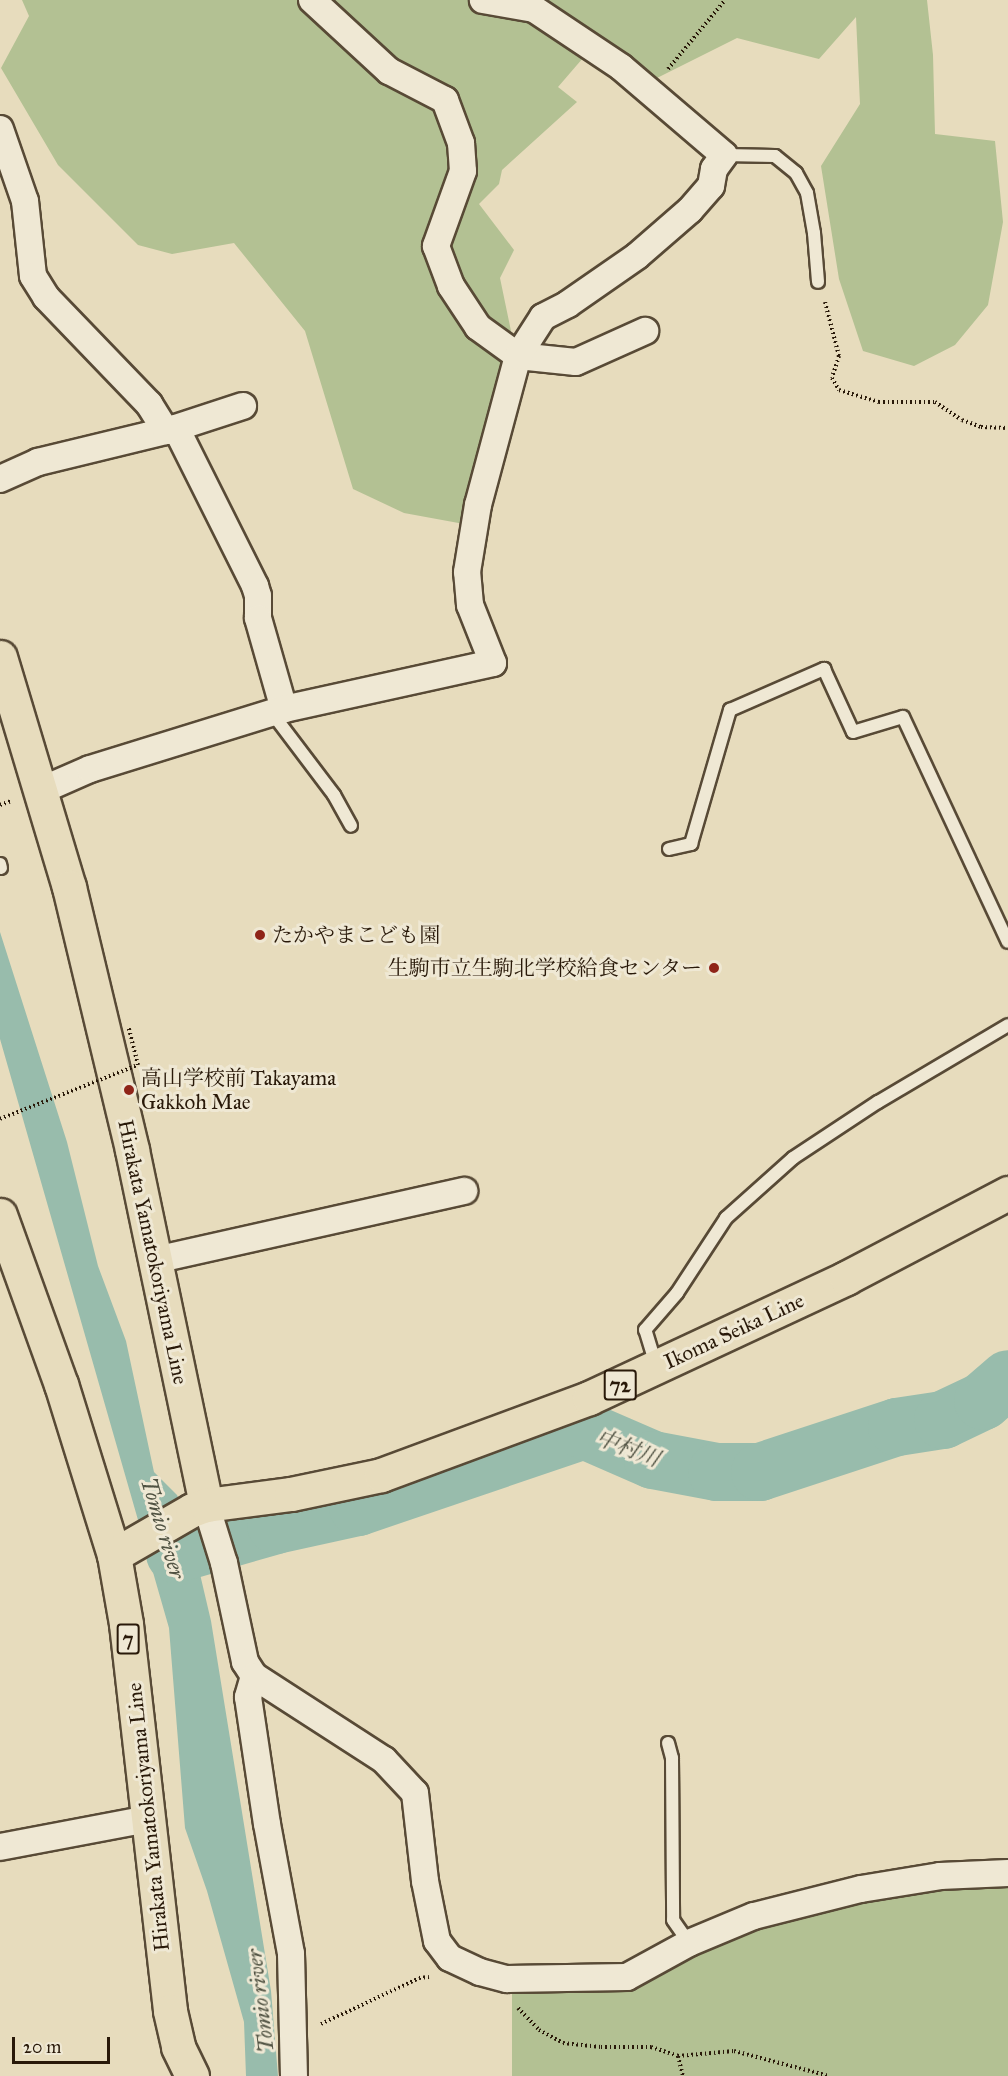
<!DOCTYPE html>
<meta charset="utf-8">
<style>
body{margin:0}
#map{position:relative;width:1008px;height:2076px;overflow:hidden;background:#e7dcbd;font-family:"IM FELL Great Primer","Noto Serif JP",serif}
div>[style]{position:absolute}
.green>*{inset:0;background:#b3c193}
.water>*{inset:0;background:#98bcac}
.river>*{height:58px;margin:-29px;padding:0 29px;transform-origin:29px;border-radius:29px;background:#98bcac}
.path>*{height:4px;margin-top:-2px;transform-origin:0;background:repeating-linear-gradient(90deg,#291909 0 1.5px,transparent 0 4.5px)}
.roads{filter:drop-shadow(2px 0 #584a36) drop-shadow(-2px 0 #584a36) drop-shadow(0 2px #584a36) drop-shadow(0 -2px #584a36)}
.lane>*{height:12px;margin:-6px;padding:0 6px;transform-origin:6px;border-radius:6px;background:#efe8d4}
.street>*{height:26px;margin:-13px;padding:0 13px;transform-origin:13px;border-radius:13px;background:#efe8d4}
.primary>*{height:33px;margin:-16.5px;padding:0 16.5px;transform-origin:16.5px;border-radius:16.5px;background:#e7dcbd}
.path-bridge>*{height:4px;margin-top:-2px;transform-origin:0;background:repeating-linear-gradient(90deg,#291909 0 1.5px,transparent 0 4.5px)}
.dots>*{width:16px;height:16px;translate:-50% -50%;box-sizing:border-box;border:3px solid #efe8d4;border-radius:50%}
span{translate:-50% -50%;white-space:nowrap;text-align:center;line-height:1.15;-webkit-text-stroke:6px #efe8d4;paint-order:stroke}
.shield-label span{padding:2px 4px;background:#efe8d4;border:2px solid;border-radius:4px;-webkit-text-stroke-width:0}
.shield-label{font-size:20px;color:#291909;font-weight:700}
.poi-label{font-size:21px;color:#291909}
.left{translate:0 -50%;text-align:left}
.right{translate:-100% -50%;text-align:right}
.street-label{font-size:21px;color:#291909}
.water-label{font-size:22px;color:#505242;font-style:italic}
.scale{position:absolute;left:12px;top:2037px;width:98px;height:27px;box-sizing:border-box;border:3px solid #291909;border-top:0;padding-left:8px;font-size:18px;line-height:21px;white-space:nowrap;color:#291909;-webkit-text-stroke:4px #efe8d4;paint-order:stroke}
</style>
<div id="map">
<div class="green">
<i style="clip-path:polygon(22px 0,927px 0,933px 55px,935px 134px,995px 141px,1003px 222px,988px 305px,955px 345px,914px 366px,863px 351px,839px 279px,821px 166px,860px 104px,856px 17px,819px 59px,737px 38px,655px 79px,583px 58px,558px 87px,577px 102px,502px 170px,499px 184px,479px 204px,514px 250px,500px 278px,511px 331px,464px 524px,404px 513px,353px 489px,305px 331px,234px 243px,172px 254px,138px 245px,58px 165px,1px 68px,29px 16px)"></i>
<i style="clip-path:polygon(1008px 1883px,1008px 2076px,512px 2076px,512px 1990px,674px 1965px,739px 1935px,878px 1893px)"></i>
</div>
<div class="water">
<i style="clip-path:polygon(0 932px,67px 1142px,98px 1266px,126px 1341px,154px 1472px,177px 1495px,193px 1530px,196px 1557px,211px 1621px,271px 1991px,278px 2076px,246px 2076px,244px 2022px,207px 1891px,185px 1828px,169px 1628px,0 1039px)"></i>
</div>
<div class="river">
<i style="left:175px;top:1554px;width:105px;rotate:-16deg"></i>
<i style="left:276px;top:1525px;width:84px;rotate:-12.4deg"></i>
<i style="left:358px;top:1507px;width:239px;rotate:-18.8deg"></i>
<i style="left:584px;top:1430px;width:75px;rotate:23.5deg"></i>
<i style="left:653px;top:1460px;width:65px;rotate:10.6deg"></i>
<i style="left:717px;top:1472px;width:43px"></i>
<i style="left:760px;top:1472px;width:144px;rotate:-18.2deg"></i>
<i style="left:897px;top:1427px;width:47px;rotate:-8.7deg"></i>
<i style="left:943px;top:1420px;width:44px;rotate:-25.4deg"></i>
<i style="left:983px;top:1401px;width:33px;rotate:-41deg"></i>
</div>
<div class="path">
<i style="left:668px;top:69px;width:89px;rotate:-50.4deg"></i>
<i style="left:825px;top:302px;width:56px;rotate:75.5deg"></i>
<i style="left:839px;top:356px;width:23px;rotate:108deg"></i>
<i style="left:832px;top:378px;width:14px;rotate:60deg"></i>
<i style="left:839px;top:390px;width:42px;rotate:16.7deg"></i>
<i style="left:879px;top:402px;width:56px"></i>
<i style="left:935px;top:402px;width:32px;rotate:34deg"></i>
<i style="left:962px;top:420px;width:20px;rotate:20deg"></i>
<i style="left:981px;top:427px;width:27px;rotate:2deg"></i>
<i style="left:0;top:805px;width:12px;rotate:-20deg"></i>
<i style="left:518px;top:2008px;width:30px;rotate:46deg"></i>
<i style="left:539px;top:2030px;width:27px;rotate:28deg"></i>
<i style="left:563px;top:2043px;width:38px;rotate:6deg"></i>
<i style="left:601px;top:2047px;width:50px"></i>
<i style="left:651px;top:2047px;width:28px;rotate:18deg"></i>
<i style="left:678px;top:2056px;width:21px;rotate:76deg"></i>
<i style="left:321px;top:2024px;width:108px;rotate:-25.1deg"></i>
<i style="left:419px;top:1978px;width:10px;rotate:-6deg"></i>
<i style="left:678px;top:2056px;width:56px;rotate:-5.1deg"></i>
<i style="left:734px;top:2051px;width:98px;rotate:14.7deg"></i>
</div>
<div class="roads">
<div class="lane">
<i style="left:724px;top:155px;width:51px;rotate:1.1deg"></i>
<i style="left:775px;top:156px;width:27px;rotate:39deg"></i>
<i style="left:796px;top:173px;width:23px;rotate:61deg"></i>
<i style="left:807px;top:193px;width:41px;rotate:80.1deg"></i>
<i style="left:814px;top:233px;width:49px;rotate:85.3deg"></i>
<i style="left:272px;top:713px;width:103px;rotate:52.9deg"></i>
<i style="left:334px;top:795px;width:35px;rotate:61deg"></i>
<i style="left:669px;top:849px;width:23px;rotate:-13deg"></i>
<i style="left:691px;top:844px;width:140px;rotate:-73.8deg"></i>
<i style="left:730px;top:710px;width:103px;rotate:-23.6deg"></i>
<i style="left:824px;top:669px;width:69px;rotate:65.3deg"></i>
<i style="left:853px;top:732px;width:52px;rotate:-16.7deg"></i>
<i style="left:903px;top:717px;width:248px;rotate:65deg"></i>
<i style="left:0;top:864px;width:4px;rotate:76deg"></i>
<i style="left:656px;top:1365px;width:37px;rotate:-107deg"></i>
<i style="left:645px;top:1330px;width:49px;rotate:-49.1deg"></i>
<i style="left:677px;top:1293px;width:90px;rotate:-56.8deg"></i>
<i style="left:726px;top:1218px;width:90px;rotate:-41.8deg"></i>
<i style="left:793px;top:1158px;width:102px;rotate:-33.4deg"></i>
<i style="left:878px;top:1102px;width:151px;rotate:-30.6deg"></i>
<i style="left:668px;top:1743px;width:16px;rotate:75deg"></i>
<i style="left:672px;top:1758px;width:162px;rotate:89.6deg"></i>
<i style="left:673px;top:1920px;width:28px;rotate:55deg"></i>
</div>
<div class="street">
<i style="left:312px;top:0;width:105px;rotate:42.7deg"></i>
<i style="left:389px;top:71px;width:63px;rotate:27.4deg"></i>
<i style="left:445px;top:100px;width:46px;rotate:69.6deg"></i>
<i style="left:461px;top:143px;width:28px;rotate:86deg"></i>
<i style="left:463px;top:171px;width:80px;rotate:109.8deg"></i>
<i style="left:436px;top:246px;width:43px;rotate:69.4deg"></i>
<i style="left:451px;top:286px;width:49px;rotate:56.6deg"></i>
<i style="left:478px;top:327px;width:49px;rotate:35.9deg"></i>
<i style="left:518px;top:356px;width:58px;rotate:5.9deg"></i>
<i style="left:576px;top:362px;width:76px;rotate:-24.2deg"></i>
<i style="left:0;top:129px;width:76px;rotate:70.9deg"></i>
<i style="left:25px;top:201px;width:75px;rotate:83.9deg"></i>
<i style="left:33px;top:276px;width:25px;rotate:58deg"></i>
<i style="left:46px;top:297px;width:149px;rotate:46.1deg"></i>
<i style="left:149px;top:404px;width:32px;rotate:58deg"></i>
<i style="left:176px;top:428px;width:177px;rotate:63.4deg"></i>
<i style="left:255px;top:586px;width:10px;rotate:73deg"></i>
<i style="left:258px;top:596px;width:22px;rotate:90deg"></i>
<i style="left:258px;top:618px;width:95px;rotate:74.1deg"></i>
<i style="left:0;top:479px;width:42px;rotate:-24.1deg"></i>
<i style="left:38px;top:462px;width:132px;rotate:-13.6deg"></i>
<i style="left:166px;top:431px;width:81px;rotate:-18deg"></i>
<i style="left:42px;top:790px;width:52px;rotate:-23.6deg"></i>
<i style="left:90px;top:769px;width:203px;rotate:-17.2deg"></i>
<i style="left:284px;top:709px;width:214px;rotate:-12.4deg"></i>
<i style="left:493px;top:663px;width:62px;rotate:-111.6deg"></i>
<i style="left:470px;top:605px;width:33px;rotate:-95deg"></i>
<i style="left:467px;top:572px;width:68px;rotate:-80.7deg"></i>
<i style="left:478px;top:505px;width:154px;rotate:-75deg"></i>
<i style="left:518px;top:356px;width:46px;rotate:-57.3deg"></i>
<i style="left:543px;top:317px;width:28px;rotate:-27deg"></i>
<i style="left:568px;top:304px;width:84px;rotate:-34.8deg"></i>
<i style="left:637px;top:256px;width:70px;rotate:-41deg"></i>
<i style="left:690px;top:210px;width:32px;rotate:-49deg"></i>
<i style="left:711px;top:186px;width:17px;rotate:-80deg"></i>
<i style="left:714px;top:169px;width:17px;rotate:-54deg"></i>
<i style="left:724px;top:155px;width:135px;rotate:-139.5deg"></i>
<i style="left:621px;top:67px;width:105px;rotate:-146.3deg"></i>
<i style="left:534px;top:9px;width:52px;rotate:-170deg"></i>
<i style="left:155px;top:1260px;width:317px;rotate:-12.6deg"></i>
<i style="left:206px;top:1505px;width:61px;rotate:72.8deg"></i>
<i style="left:224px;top:1563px;width:101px;rotate:78deg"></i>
<i style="left:245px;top:1662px;width:17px;rotate:57deg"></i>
<i style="left:254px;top:1676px;width:155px;rotate:32.9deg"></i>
<i style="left:384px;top:1760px;width:45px;rotate:46.8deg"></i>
<i style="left:415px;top:1793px;width:89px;rotate:83.5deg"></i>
<i style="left:425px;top:1881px;width:61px;rotate:78.7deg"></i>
<i style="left:437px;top:1941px;width:21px;rotate:53deg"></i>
<i style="left:450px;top:1958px;width:33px;rotate:25deg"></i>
<i style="left:480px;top:1972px;width:28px;rotate:15deg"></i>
<i style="left:507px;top:1979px;width:120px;rotate:-1deg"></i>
<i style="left:627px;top:1977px;width:71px;rotate:-28.7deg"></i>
<i style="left:689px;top:1943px;width:70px;rotate:-22.6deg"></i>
<i style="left:754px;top:1916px;width:110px;rotate:-14.2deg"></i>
<i style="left:861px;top:1889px;width:80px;rotate:-9.3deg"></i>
<i style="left:940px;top:1876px;width:68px;rotate:-2.5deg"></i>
<i style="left:254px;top:1676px;width:22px;rotate:106deg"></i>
<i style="left:248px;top:1697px;width:128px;rotate:81.5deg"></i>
<i style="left:267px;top:1824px;width:132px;rotate:79.5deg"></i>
<i style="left:291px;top:1954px;width:122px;rotate:88.6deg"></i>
<i style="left:0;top:1847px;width:151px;rotate:-10.7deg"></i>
</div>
<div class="primary">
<i style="left:0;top:657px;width:240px;rotate:73.3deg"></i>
<i style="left:69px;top:887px;width:270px;rotate:76.5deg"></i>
<i style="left:132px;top:1150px;width:363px;rotate:78.2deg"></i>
<i style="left:0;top:1215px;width:180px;rotate:70.2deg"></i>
<i style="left:61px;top:1384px;width:179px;rotate:72.8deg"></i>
<i style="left:114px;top:1555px;width:70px;rotate:80.1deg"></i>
<i style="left:126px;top:1624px;width:389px;rotate:83.5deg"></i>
<i style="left:170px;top:2011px;width:37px;rotate:77deg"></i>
<i style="left:178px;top:2047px;width:32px;rotate:64deg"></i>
<i style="left:114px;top:1555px;width:90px;rotate:-30deg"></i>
<i style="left:192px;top:1510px;width:15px;rotate:-20deg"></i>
<i style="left:206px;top:1505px;width:86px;rotate:-7.4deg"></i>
<i style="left:291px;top:1494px;width:92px;rotate:-11.9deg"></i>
<i style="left:381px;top:1475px;width:222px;rotate:-20.3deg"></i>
<i style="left:589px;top:1398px;width:284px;rotate:-25deg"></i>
<i style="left:846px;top:1278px;width:183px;rotate:-27.7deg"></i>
</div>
</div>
<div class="path-bridge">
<i style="left:0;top:1119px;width:148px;rotate:-21.4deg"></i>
<i style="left:138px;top:1065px;width:38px;rotate:-104deg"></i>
</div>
<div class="dots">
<i style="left:260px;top:935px;background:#8f2418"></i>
<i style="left:714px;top:968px;background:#8f2418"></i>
<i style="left:129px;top:1090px;background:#8f2418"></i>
</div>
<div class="shield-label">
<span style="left:620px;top:1385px">72</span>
<span style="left:128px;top:1639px">7</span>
</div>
<div class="poi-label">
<span class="left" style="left:272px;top:935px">たかやまこども園</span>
<span class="right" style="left:702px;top:968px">生駒市立生駒北学校給食センター</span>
<span class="left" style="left:141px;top:1090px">高山学校前 Takayama<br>Gakkoh Mae</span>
</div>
<div class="street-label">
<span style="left:153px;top:1252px;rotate:78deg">Hirakata Yamatokoriyama Line</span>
<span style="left:734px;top:1331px;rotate:-25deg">Ikoma Seika Line</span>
<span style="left:148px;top:1817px;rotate:-96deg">Hirakata Yamatokoriyama Line</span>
</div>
<div class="water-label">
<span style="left:628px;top:1448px;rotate:21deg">中村川</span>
<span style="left:163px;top:1528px;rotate:73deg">Tomio river</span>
<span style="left:260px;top:2001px;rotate:-97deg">Tomio river</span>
</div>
<div class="scale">20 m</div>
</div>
